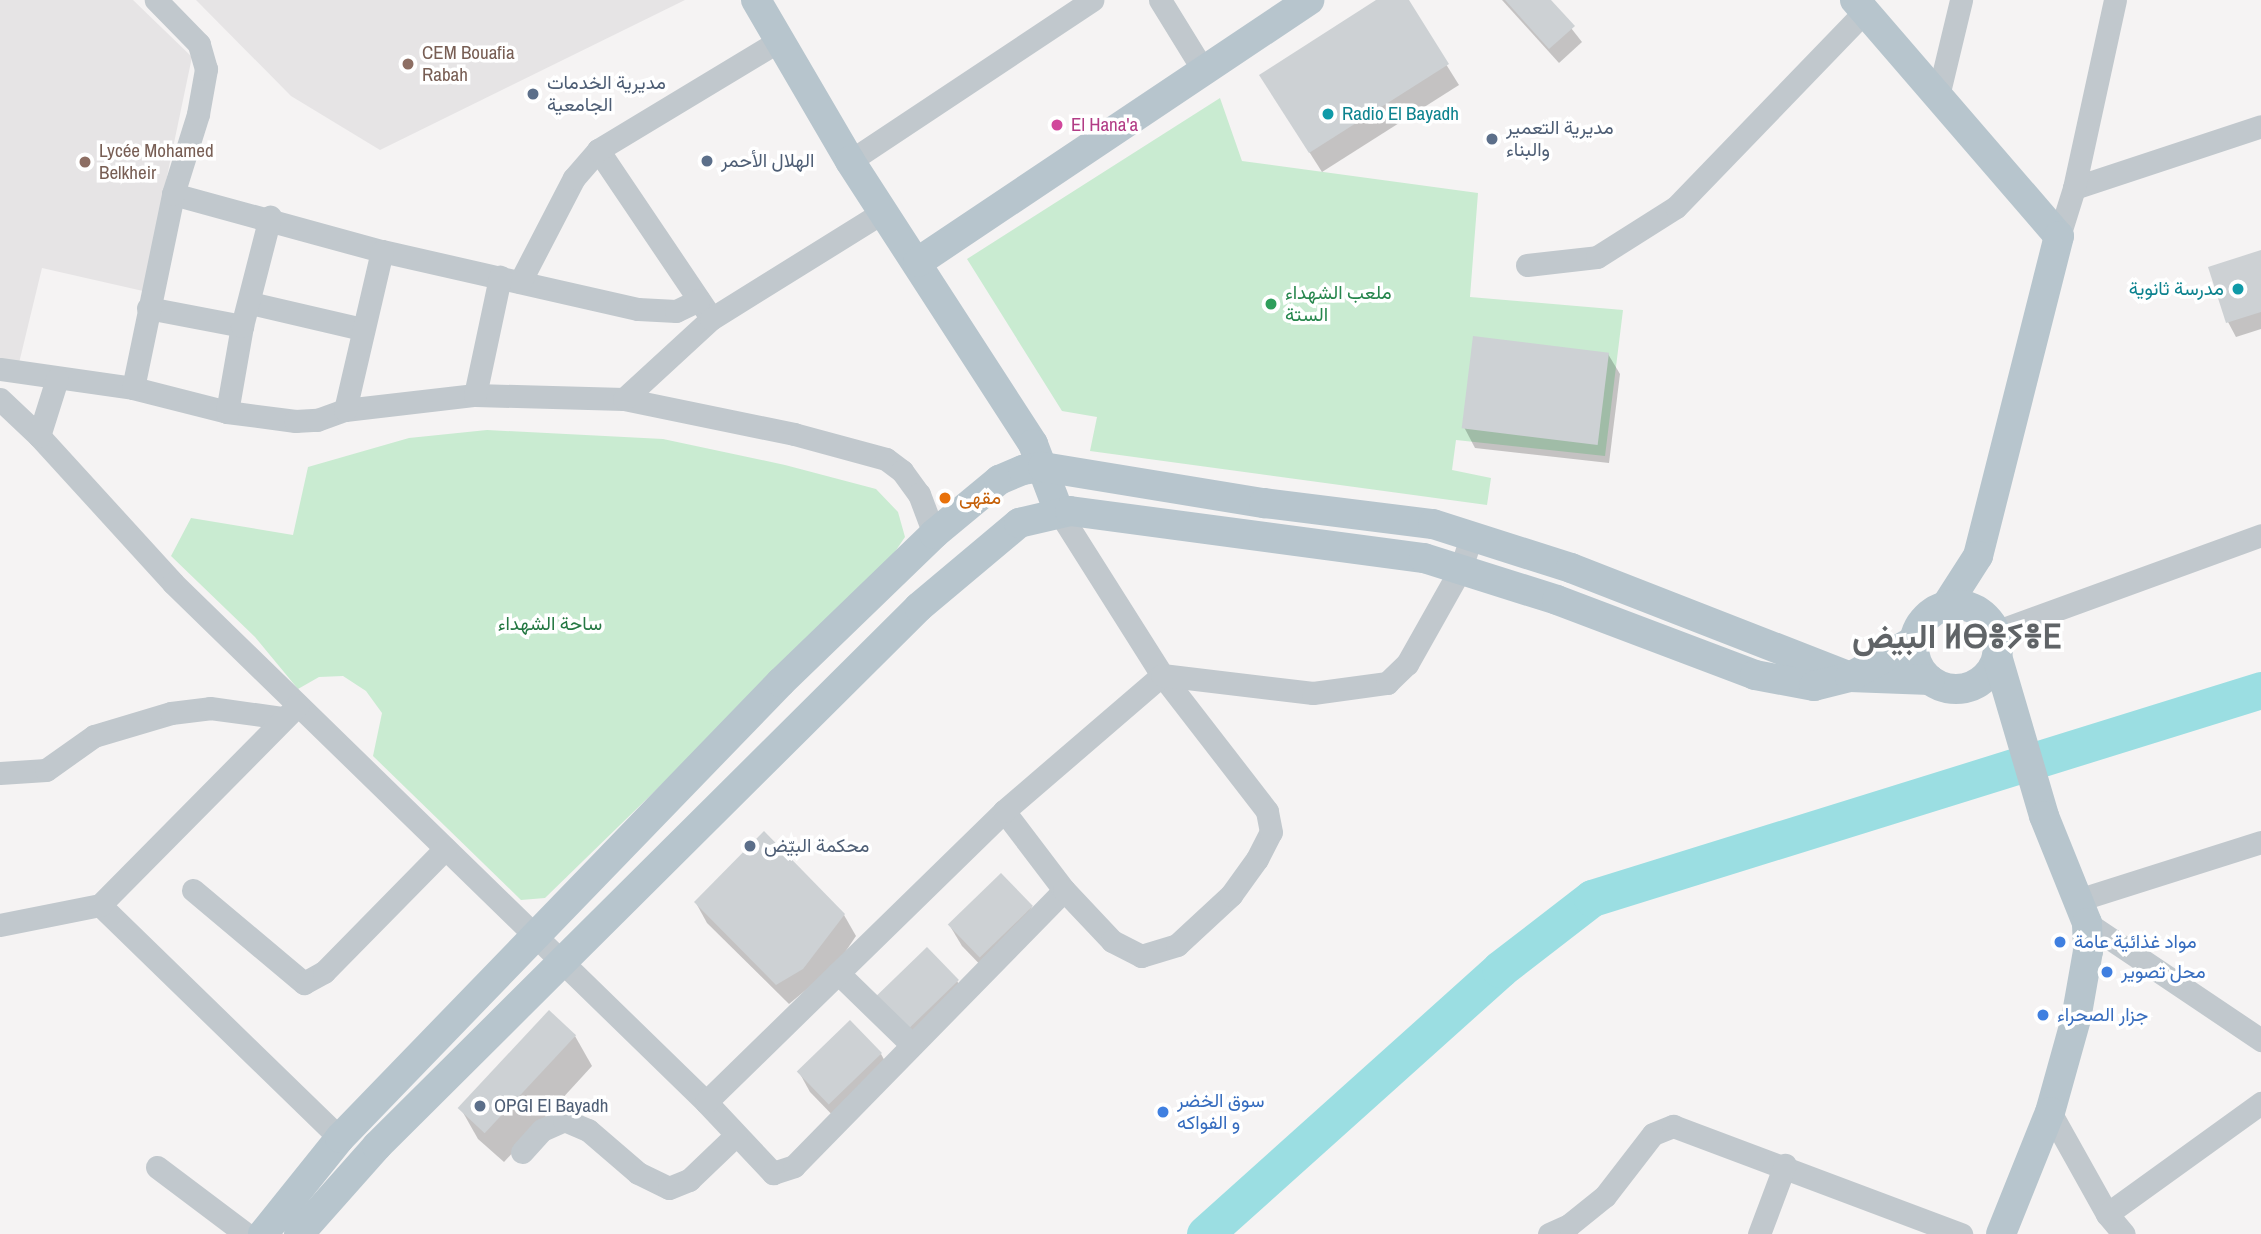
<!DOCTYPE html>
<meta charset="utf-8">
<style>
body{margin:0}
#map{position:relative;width:2261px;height:1234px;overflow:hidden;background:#f5f3f3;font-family:"Archivo Narrow",Vazirmatn,"Noto Sans Tifinagh",sans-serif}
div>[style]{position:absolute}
.education>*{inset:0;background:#e6e4e5}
.green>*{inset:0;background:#c9ebd1}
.shadow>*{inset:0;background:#0003}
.river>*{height:37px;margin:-18.5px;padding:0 18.5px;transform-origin:18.5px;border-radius:18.5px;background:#9bdee2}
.building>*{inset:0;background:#cdd1d4;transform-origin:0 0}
.minor>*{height:23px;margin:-11.5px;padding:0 11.5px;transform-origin:11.5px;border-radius:11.5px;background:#c1c8cd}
.major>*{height:30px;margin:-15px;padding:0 15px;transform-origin:15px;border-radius:15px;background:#b7c5cd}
.major>.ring{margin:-15px;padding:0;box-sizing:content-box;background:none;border:30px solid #b7c5cd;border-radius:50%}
.dots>*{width:19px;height:19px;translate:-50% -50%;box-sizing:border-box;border:4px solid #fff;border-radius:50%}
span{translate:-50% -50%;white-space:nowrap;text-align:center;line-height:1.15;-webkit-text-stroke:7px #fff;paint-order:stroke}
.education-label{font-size:19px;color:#785e54}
.left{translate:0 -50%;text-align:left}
.service-label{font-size:19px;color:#4e5e75}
.culture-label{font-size:19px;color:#0d838f}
.right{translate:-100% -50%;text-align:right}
.hotel-label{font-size:19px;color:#b23c85}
.leisure-label{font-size:19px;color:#27864d}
.food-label{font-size:19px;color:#c56008}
.park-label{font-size:19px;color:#257843}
.shop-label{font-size:19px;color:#366cbe}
.town-label{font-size:33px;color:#606467;font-weight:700}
</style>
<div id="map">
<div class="education">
<i style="clip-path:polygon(0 0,133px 0,192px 57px,143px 291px,42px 268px,19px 363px,0 358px)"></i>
<i style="clip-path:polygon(196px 0,685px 0,380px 150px,291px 96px)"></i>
</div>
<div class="green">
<i style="clip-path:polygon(1220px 98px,1242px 161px,1478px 193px,1470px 297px,1623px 310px,1605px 456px,1456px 440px,1452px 470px,1491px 478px,1487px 505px,1090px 451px,1097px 417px,1062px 411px,967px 259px)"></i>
<i style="clip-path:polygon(487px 430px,663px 439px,785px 465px,876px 489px,898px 512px,905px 537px,884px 568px,545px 898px,521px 900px,373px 756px,382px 713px,366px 691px,343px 676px,319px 677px,298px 689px,255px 637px,171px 556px,191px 518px,293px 535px,308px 467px,409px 438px)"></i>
</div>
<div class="shadow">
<i style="clip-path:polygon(1379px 0,1406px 0,1459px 85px,1322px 172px,1273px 95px)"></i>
<i style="clip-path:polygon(1502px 0,1549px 0,1582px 42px,1559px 63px)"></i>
<i style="clip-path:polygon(2261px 252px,2261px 329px,2236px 337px,2228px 322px)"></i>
<i style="clip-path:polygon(1608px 354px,1620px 374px,1609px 463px,1475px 448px,1464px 427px)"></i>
<i style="clip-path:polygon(764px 833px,844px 915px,856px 936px,837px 964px,789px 1004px,707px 923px,696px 903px)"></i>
<i style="clip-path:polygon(1032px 907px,992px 977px,962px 946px,950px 926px)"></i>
<i style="clip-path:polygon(957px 981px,969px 1001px,918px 1051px,887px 1020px)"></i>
<i style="clip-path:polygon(575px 1036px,592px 1066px,504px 1162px,478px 1139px,461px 1109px)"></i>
<i style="clip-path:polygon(881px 1054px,892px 1074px,841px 1124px,810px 1092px,799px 1072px)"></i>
</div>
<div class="river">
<i style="left:1205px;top:1234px;width:397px;rotate:-41.9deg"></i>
<i style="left:1500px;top:969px;width:116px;rotate:-37.7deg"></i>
<i style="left:1592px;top:898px;width:701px;rotate:-17.27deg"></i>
</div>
<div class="building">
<i style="clip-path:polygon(1376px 0,1409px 0,1449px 64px,1309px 153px,1259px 75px)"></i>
<i style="clip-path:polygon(1505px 0,1551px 0,1575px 26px,1549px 49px)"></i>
<i style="clip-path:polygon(2261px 250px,2261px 312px,2226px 323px,2208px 267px)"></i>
<i style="left:1473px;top:336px;width:137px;height:93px;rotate:7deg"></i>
<i style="clip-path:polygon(764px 831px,845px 914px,803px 969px,776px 985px,694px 902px)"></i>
<i style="left:1001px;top:873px;width:46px;height:74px;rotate:46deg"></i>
<i style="left:927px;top:947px;width:46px;height:74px;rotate:46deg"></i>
<i style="left:549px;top:1010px;width:37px;height:134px;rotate:43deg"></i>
<i style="left:850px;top:1020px;width:46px;height:74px;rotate:46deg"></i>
</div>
<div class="minor">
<i style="left:1160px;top:0;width:82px;rotate:58.4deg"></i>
<i style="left:1938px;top:96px;width:99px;rotate:-76.5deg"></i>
<i style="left:598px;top:150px;width:197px;rotate:56deg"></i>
<i style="left:850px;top:161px;width:291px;rotate:-33.6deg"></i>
<i style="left:2074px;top:188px;width:197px;rotate:-18.3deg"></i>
<i style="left:173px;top:194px;width:217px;rotate:15.3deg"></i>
<i style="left:382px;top:251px;width:262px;rotate:12.8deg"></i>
<i style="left:638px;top:309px;width:38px;rotate:3deg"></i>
<i style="left:676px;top:311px;width:25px;rotate:-26deg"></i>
<i style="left:2059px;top:236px;width:50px;rotate:-72.6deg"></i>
<i style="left:2074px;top:188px;width:192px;rotate:-77.7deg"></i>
<i style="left:1527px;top:265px;width:70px;rotate:-6.5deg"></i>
<i style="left:1597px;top:257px;width:93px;rotate:-32.3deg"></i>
<i style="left:1676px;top:207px;width:271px;rotate:-46deg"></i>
<i style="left:520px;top:282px;width:117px;rotate:-62.6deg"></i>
<i style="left:574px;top:178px;width:37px;rotate:-49deg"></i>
<i style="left:598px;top:150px;width:211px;rotate:-31.1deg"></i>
<i style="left:250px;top:303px;width:115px;rotate:13.1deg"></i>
<i style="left:148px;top:308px;width:96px;rotate:10.8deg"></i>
<i style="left:0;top:369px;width:134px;rotate:8.1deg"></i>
<i style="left:133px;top:388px;width:97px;rotate:14.3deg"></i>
<i style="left:227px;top:412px;width:69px;rotate:7.5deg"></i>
<i style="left:295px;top:421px;width:22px;rotate:-3deg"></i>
<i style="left:317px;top:420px;width:30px;rotate:-20deg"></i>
<i style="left:345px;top:410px;width:131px;rotate:-6.6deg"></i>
<i style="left:475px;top:395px;width:149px;rotate:1.5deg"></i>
<i style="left:624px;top:399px;width:174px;rotate:11.6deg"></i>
<i style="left:794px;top:434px;width:95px;rotate:15.2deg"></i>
<i style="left:886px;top:459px;width:20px;rotate:37deg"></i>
<i style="left:902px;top:471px;width:29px;rotate:54deg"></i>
<i style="left:919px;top:494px;width:43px;rotate:69.4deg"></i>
<i style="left:133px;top:388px;width:198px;rotate:-78.3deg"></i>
<i style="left:173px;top:194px;width:84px;rotate:-72.6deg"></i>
<i style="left:198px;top:114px;width:46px;rotate:-79.9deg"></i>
<i style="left:206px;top:69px;width:26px;rotate:-106deg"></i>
<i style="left:199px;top:44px;width:62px;rotate:-134.3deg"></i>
<i style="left:475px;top:395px;width:121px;rotate:-78deg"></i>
<i style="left:0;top:399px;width:54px;rotate:43.5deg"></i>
<i style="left:39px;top:436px;width:199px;rotate:47.6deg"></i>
<i style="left:173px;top:583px;width:744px;rotate:44.24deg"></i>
<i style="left:706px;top:1102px;width:98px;rotate:46.7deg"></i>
<i style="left:773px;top:1173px;width:22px;rotate:-18deg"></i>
<i style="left:794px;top:1166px;width:386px;rotate:-45.6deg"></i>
<i style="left:624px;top:399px;width:118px;rotate:-42.6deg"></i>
<i style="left:711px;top:319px;width:203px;rotate:-31.9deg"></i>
<i style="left:345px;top:410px;width:163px;rotate:-76.9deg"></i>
<i style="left:227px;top:412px;width:87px;rotate:-80.1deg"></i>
<i style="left:242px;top:326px;width:113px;rotate:-75.6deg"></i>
<i style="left:39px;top:436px;width:60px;rotate:-72.5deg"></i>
<i style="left:1995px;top:632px;width:283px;rotate:-20deg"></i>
<i style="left:0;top:773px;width:46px;rotate:-3.7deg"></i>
<i style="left:46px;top:770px;width:59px;rotate:-35.3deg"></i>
<i style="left:94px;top:736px;width:80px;rotate:-16.6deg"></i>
<i style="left:171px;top:713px;width:39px;rotate:-7deg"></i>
<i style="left:210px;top:708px;width:74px;rotate:7.8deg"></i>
<i style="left:1004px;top:811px;width:99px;rotate:52.8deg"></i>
<i style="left:1064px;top:890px;width:70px;rotate:46.7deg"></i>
<i style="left:1112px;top:941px;width:33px;rotate:27deg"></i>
<i style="left:1141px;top:956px;width:38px;rotate:-17deg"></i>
<i style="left:1177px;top:945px;width:74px;rotate:-42.8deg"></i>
<i style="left:1231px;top:895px;width:44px;rotate:-54.2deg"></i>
<i style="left:1257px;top:859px;width:30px;rotate:-63deg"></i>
<i style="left:1271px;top:832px;width:21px;rotate:-101deg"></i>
<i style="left:1267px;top:811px;width:172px;rotate:-127.7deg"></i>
<i style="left:1162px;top:675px;width:193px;rotate:-122.3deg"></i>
<i style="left:193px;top:890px;width:145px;rotate:40deg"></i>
<i style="left:304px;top:983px;width:23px;rotate:-29deg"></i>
<i style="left:324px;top:972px;width:173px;rotate:-45.5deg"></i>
<i style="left:2078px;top:900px;width:192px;rotate:-17.6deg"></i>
<i style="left:100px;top:905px;width:334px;rotate:44.2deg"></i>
<i style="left:2087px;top:923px;width:210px;rotate:33.9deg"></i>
<i style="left:0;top:925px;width:102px;rotate:-11.3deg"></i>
<i style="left:100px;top:905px;width:281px;rotate:-45.3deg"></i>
<i style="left:838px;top:973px;width:103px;rotate:44.2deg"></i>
<i style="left:706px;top:1102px;width:417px;rotate:-44.3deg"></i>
<i style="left:1004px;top:811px;width:208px;rotate:-40.7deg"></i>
<i style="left:1162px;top:675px;width:152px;rotate:6.8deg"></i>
<i style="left:1313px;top:693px;width:75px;rotate:-7.7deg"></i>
<i style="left:1387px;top:683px;width:28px;rotate:-44deg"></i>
<i style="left:1407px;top:664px;width:110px;rotate:-60.6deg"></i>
<i style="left:1461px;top:568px;width:35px;rotate:-72deg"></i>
<i style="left:2050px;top:1112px;width:117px;rotate:60.8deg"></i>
<i style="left:2107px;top:1214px;width:26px;rotate:50deg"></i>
<i style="left:522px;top:1152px;width:30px;rotate:-48deg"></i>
<i style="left:542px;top:1130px;width:24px;rotate:-24deg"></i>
<i style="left:564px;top:1120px;width:26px;rotate:23deg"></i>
<i style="left:588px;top:1130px;width:66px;rotate:40.7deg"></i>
<i style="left:638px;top:1173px;width:34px;rotate:26deg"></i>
<i style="left:669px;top:1188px;width:22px;rotate:-22deg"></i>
<i style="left:689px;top:1180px;width:64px;rotate:-43.7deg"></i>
<i style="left:157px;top:1167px;width:111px;rotate:37deg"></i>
<i style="left:2107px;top:1214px;width:190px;rotate:-35.8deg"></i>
<i style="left:1549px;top:1234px;width:22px;rotate:-24deg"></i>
<i style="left:1569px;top:1225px;width:46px;rotate:-38.9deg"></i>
<i style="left:1605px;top:1196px;width:78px;rotate:-52.3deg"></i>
<i style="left:1653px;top:1134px;width:22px;rotate:-22deg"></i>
<i style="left:1673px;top:1126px;width:308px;rotate:20.6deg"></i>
<i style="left:1759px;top:1234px;width:74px;rotate:-69.4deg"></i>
</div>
<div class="major">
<i style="left:756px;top:0;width:186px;rotate:59.7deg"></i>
<i style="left:850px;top:161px;width:337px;rotate:57.1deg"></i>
<i style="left:1033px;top:444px;width:73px;rotate:69.1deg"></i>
<i style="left:1855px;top:0;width:312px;rotate:49.2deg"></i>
<i style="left:2059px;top:236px;width:330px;rotate:104.2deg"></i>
<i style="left:1978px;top:556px;width:59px;rotate:122.6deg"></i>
<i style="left:918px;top:262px;width:471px;rotate:-33.8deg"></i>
<i class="ring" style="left:1914px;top:605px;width:54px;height:54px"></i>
<i style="left:1997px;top:656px;width:167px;rotate:73.6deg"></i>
<i style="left:2044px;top:816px;width:115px;rotate:68.1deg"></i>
<i style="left:2087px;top:923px;width:28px;rotate:88deg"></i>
<i style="left:2088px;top:951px;width:69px;rotate:100deg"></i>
<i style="left:2076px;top:1019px;width:97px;rotate:105.6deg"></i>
<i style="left:2050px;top:1112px;width:131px;rotate:111.9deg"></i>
<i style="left:263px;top:1234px;width:123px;rotate:-51.3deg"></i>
<i style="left:340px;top:1138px;width:634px;rotate:-45.96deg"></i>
<i style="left:781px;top:682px;width:213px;rotate:-44deg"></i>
<i style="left:934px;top:534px;width:85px;rotate:-39.7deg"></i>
<i style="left:999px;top:480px;width:26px;rotate:-23deg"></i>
<i style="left:1023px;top:470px;width:20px;rotate:-9deg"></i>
<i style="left:1043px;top:467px;width:224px;rotate:9.3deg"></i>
<i style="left:1264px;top:503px;width:170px;rotate:7.1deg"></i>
<i style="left:1433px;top:524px;width:145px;rotate:17.7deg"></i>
<i style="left:1571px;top:568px;width:300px;rotate:21.3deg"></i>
<i style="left:1850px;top:677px;width:80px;rotate:2.1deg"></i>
<i style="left:299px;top:1234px;width:118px;rotate:-48.4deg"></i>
<i style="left:377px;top:1146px;width:764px;rotate:-44.84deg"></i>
<i style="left:919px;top:607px;width:131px;rotate:-40deg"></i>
<i style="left:1019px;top:523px;width:52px;rotate:-13.2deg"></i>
<i style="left:1070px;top:511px;width:357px;rotate:7.6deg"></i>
<i style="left:1424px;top:558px;width:139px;rotate:17.5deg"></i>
<i style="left:1557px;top:600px;width:212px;rotate:20.7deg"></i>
<i style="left:1755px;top:675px;width:60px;rotate:10.6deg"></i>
<i style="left:1814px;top:686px;width:37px;rotate:-14deg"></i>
<i style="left:1850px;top:677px;width:75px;rotate:-29.6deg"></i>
</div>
<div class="dots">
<i style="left:408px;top:64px;background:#8d6e63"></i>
<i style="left:533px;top:94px;background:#5c6f8a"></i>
<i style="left:1328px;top:114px;background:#0f9aa8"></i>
<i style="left:1057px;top:125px;background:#d1479c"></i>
<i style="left:1492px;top:139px;background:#5c6f8a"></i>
<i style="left:707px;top:161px;background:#5c6f8a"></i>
<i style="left:85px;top:162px;background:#8d6e63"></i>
<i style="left:2238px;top:289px;background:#0f9aa8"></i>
<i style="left:1271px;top:304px;background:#2e9e5b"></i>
<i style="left:945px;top:498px;background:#e8710a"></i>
<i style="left:750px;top:846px;background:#5c6f8a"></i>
<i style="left:2060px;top:942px;background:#3f7fe0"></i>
<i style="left:2107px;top:972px;background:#3f7fe0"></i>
<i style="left:2043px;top:1015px;background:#3f7fe0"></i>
<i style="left:480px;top:1106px;background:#5c6f8a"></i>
<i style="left:1163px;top:1112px;background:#3f7fe0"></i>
</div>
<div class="education-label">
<span class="left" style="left:422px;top:64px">CEM Bouafia<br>Rabah</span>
<span class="left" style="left:99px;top:162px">Lycée Mohamed<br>Belkheir</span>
</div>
<div class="service-label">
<span class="left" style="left:547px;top:94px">مديرية الخدمات<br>الجامعية</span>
<span class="left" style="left:1506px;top:139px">مديرية التعمير<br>والبناء</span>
<span class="left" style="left:721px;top:161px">الهلال الأحمر</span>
<span class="left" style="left:764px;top:846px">محكمة البيّض</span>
<span class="left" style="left:494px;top:1106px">OPGI El Bayadh</span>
</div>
<div class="culture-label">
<span class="left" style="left:1342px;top:114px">Radio El Bayadh</span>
<span class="right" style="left:2224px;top:289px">مدرسة ثانوية</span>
</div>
<div class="hotel-label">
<span class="left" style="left:1071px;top:125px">El Hana'a</span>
</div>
<div class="leisure-label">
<span class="left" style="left:1285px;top:304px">ملعب الشهداء<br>الستة</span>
</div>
<div class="food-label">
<span class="left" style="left:959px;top:498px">مقهى</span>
</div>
<div class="park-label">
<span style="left:550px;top:624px">ساحة الشهداء</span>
</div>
<div class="shop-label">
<span class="left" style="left:2074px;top:942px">مواد غذائية عامة</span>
<span class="left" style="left:2121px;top:972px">محل تصوير</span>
<span class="left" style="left:2057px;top:1015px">جزار الصحراء</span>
<span class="left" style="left:1177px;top:1112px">سوق الخضر<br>و الفواكه</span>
</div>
<div class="town-label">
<span style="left:1957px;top:637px">البيض ⵍⴱⴻⵢⴻⴹ</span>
</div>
</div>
